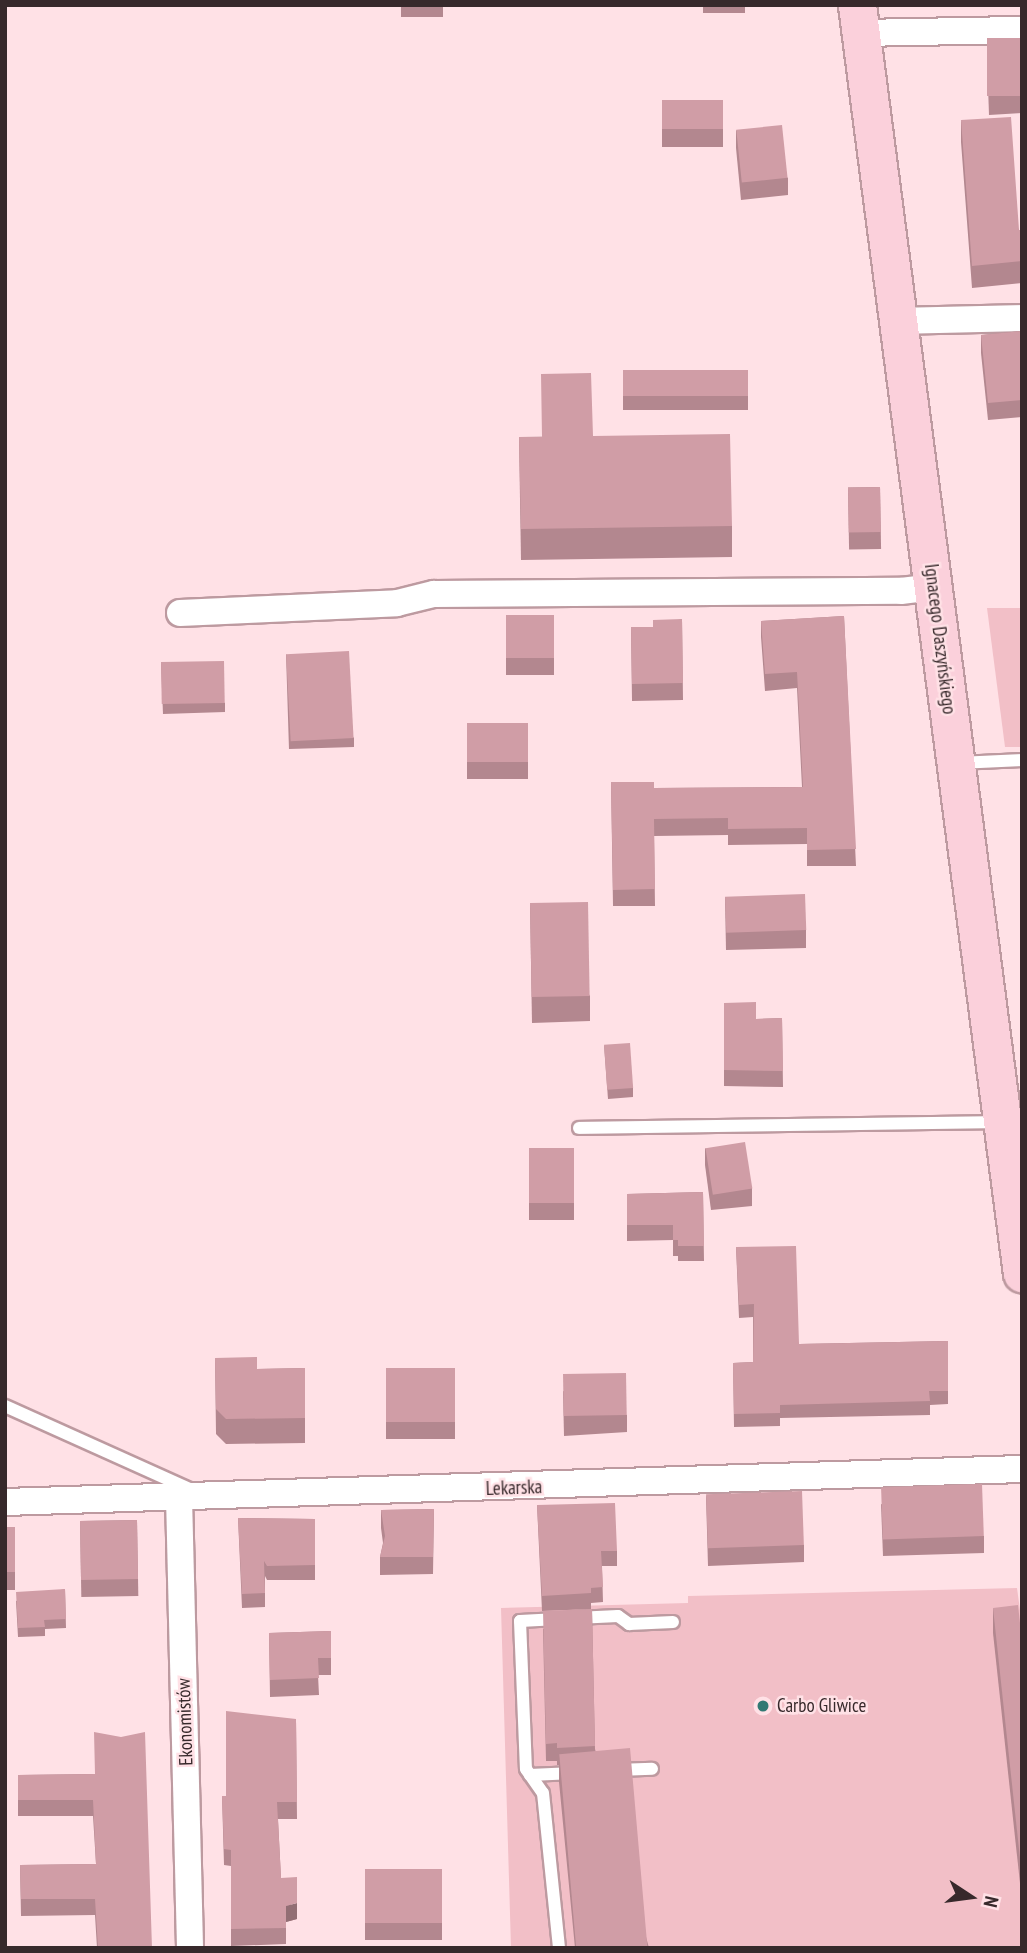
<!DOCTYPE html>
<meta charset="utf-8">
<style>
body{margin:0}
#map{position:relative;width:1027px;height:1953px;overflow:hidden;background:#ffe1e6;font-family:"PT Sans Narrow",sans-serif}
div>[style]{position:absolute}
.green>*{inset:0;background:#f2bfc7}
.roads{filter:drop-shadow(2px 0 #bd9aa0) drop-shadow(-2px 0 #bd9aa0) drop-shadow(0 2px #bd9aa0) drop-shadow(0 -2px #bd9aa0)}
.lane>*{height:12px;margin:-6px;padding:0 6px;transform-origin:6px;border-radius:6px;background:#fff}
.street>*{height:26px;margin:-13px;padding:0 13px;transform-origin:13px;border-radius:13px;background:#fff}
.secondary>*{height:37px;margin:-18.5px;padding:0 18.5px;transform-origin:18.5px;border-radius:18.5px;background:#fbd0db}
.wall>*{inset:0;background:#b3878f;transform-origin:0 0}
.shaded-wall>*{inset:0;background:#926e74}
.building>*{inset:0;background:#d09da6;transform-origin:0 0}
.dots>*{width:19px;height:19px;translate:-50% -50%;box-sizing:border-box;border:4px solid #ffe1e6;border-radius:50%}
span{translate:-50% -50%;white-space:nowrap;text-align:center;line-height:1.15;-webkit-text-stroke:5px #ffe1e6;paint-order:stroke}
.street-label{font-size:19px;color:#37292b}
.poi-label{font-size:19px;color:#37292b}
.left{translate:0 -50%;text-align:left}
.frame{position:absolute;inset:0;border:7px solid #37292b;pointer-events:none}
.north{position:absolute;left:936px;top:1862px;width:70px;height:70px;-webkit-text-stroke:5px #ffe1e6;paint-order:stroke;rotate:103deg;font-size:19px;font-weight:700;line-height:28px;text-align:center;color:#37292b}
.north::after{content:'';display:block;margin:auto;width:24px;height:32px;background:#37292b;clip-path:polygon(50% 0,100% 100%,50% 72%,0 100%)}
</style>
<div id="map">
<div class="green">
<i style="clip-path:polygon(987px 608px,1022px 608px,1022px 747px,1005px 747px)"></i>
<i style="clip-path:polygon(1017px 1588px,1022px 1625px,1022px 1948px,511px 1948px,501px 1608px,688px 1603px,688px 1596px)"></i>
</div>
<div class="roads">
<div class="lane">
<i style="left:959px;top:763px;width:63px;rotate:-2.7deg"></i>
<i style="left:579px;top:1128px;width:419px;rotate:-0.8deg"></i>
<i style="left:5px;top:1406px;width:203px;rotate:24.2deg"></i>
<i style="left:576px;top:1618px;width:42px;rotate:-2.7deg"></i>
<i style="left:618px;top:1616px;width:14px;rotate:36deg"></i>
<i style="left:629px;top:1624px;width:44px;rotate:-2.6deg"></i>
<i style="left:558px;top:1619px;width:38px;rotate:177deg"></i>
<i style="left:520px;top:1621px;width:148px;rotate:87.7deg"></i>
<i style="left:526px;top:1769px;width:29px;rotate:55deg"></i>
<i style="left:543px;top:1793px;width:156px;rotate:84.1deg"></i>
<i style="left:617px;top:1770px;width:35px;rotate:-2deg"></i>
<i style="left:530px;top:1775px;width:44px;rotate:-2.6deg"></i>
</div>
<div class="street">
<i style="left:860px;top:33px;width:162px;rotate:-1.1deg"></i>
<i style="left:898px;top:321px;width:124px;rotate:-1.4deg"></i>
<i style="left:180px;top:613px;width:217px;rotate:-2.6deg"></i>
<i style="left:397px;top:603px;width:38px;rotate:-14deg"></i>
<i style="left:434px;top:594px;width:467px;rotate:-0.4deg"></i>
<i style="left:901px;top:591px;width:32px;rotate:-7deg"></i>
<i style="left:179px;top:1497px;width:451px;rotate:88.6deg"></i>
<i style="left:5px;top:1502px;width:1018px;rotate:-1.86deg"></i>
</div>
<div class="secondary">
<i style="left:857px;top:5px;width:1279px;rotate:82.59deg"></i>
</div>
</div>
<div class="wall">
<i style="left:401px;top:5px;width:42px;height:12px"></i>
<i style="left:703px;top:5px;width:42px;height:8px"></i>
<i style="clip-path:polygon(1022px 38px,1022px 113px,989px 115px,987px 56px)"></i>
<i style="left:662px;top:100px;width:61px;height:47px"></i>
<i style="clip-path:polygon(961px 120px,1019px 230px,1022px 230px,1022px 283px,972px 288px,961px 142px)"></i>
<i style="clip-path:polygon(736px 130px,788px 178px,788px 195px,741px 200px,736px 148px)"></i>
<i style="clip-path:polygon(1022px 331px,1022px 417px,988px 420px,981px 353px,981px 335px)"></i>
<i style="left:623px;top:370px;width:125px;height:40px"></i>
<i style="clip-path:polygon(593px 436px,732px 526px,732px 557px,521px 560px,519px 437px)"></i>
<i style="left:880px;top:487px;width:62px;height:32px;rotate:89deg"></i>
<i style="left:554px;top:615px;width:60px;height:48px;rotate:90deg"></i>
<i style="clip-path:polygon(844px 616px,856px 866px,807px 866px,807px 844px,728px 845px,728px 835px,654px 836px,655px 906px,613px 906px,611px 782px,654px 788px,802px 787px,797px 688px,765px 691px,761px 637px,761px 621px)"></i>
<i style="clip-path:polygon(682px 619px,683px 700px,632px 701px,631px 627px,653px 627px)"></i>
<i style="clip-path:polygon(286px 654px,354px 738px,354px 747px,289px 749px)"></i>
<i style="clip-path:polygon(161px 663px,225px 703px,225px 712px,163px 714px)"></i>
<i style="left:467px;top:723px;width:61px;height:56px"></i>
<i style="clip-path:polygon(725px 897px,806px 930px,806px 948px,726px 950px)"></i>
<i style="clip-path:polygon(530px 904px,590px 996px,590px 1021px,532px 1023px)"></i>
<i style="clip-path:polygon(724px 1003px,756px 1019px,782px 1018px,783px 1087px,724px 1086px)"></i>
<i style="clip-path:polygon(604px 1045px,633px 1088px,633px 1097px,608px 1099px)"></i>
<i style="left:574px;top:1148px;width:72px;height:45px;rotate:90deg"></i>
<i style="clip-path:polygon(705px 1148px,752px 1188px,752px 1206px,711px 1210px,705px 1165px)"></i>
<i style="clip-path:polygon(703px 1192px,704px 1261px,678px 1261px,678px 1256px,673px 1256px,673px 1240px,627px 1241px,627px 1194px)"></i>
<i style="clip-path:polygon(736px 1247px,799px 1344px,948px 1341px,948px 1404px,930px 1405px,930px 1415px,780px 1418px,780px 1426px,734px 1427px,733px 1363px,753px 1362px,753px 1317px,739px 1318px)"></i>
<i style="clip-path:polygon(215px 1358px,257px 1369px,305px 1368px,305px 1443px,226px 1444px,216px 1434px)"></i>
<i style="left:386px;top:1368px;width:69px;height:71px"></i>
<i style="clip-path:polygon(563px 1391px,627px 1415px,627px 1432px,564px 1436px)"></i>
<i style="clip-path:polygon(706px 1496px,804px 1545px,804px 1562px,708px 1566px)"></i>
<i style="clip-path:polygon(881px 1504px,984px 1536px,984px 1553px,883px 1556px)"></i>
<i style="clip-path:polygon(537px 1505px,617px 1551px,617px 1566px,602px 1566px,603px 1602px,591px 1603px,591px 1609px,542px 1611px)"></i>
<i style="clip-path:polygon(434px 1509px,433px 1574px,380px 1575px,380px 1557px,383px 1543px,381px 1528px,381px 1510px)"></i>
<i style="clip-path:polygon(238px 1518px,315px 1519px,315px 1580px,267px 1580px,265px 1576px,265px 1607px,242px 1608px)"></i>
<i style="left:137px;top:1520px;width:76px;height:57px;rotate:89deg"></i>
<i style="left:5px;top:1527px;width:10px;height:63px"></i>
<i style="clip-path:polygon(65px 1589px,66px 1628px,45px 1629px,45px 1636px,18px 1637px,16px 1601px)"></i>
<i style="clip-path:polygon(993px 1608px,1022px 1641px,1022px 1902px,993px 1633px)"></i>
<i style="clip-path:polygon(592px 1609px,595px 1749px,649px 1948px,575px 1948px,559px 1782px,559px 1765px,557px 1765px,557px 1761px,546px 1761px,543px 1629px)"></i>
<i style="clip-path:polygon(331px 1631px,331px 1675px,318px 1675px,319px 1695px,270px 1697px,269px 1633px)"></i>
<i style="clip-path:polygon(296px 1719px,297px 1819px,278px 1819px,281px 1878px,297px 1919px,286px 1922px,286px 1944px,231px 1946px,231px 1866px,224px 1865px,222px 1796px,226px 1796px)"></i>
<i style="clip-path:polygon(94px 1774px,152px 1948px,97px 1948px,95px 1915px,21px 1916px,20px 1865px,96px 1864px,93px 1816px,18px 1816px,18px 1775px)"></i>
<i style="left:442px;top:1869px;width:71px;height:77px;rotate:90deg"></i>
</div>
<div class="shaded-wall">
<i style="clip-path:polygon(297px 1903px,297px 1919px,286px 1922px,286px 1906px)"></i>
</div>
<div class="building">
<i style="left:1022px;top:38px;width:58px;height:35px;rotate:90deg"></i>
<i style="left:662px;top:100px;width:61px;height:29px"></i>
<i style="clip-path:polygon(1011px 117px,1019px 230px,1022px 230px,1022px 261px,972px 266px,961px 120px)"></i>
<i style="left:782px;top:125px;width:53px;height:46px;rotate:84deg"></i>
<i style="clip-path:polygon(1022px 331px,1022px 400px,988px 403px,981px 335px)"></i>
<i style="left:623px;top:370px;width:125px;height:26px"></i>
<i style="clip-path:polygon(591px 373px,593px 436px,730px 434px,732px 526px,521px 529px,519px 437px,542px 437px,541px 374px)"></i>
<i style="left:880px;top:487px;width:45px;height:32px;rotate:89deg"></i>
<i style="left:554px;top:615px;width:43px;height:48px;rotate:90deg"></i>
<i style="clip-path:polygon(844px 616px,856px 849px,807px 850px,807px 828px,728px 829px,728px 818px,654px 819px,655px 889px,613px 890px,611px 782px,654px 782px,654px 788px,803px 787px,797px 672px,765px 674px,761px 621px)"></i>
<i style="clip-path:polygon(682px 619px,683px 683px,632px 684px,631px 627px,653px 627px,653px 620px)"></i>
<i style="left:349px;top:651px;width:87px;height:63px;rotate:87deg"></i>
<i style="left:224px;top:661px;width:42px;height:63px;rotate:89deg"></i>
<i style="left:467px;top:723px;width:61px;height:39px"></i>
<i style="left:805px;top:894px;width:36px;height:80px;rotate:88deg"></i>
<i style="left:588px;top:902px;width:94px;height:58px;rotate:89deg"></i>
<i style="clip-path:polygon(756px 1002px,756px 1019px,782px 1018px,783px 1071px,724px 1070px,724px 1003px)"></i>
<i style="left:630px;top:1043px;width:45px;height:26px;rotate:86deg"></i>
<i style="left:745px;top:1142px;width:47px;height:40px;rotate:81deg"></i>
<i style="left:574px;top:1148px;width:55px;height:45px;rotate:90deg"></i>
<i style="clip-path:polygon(703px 1192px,704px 1246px,678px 1246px,678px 1240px,673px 1240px,673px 1225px,627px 1225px,627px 1194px)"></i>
<i style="clip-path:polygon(796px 1246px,799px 1344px,948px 1341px,948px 1391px,929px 1391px,930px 1401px,780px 1405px,780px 1413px,734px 1414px,733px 1363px,753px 1362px,754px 1304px,739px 1305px,736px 1247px)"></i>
<i style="clip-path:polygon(257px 1357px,257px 1369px,305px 1368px,305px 1418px,226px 1419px,216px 1409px,215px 1358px)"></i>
<i style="left:386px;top:1368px;width:69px;height:54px"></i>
<i style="left:626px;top:1373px;width:42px;height:63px;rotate:89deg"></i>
<i style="left:982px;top:1484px;width:52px;height:101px;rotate:88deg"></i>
<i style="left:802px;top:1491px;width:54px;height:96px;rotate:88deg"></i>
<i style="clip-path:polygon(615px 1503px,617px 1551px,601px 1551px,603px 1587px,591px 1588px,591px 1593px,542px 1596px,537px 1505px)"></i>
<i style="clip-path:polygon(434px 1509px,433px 1557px,380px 1557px,385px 1536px,381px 1510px)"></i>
<i style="clip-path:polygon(238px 1518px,315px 1519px,315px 1565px,267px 1566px,264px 1561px,265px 1593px,242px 1594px)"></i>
<i style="left:137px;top:1520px;width:59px;height:57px;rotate:89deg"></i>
<i style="left:5px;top:1527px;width:10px;height:45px"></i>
<i style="clip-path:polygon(65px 1589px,66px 1619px,44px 1620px,45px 1627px,18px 1628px,16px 1592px)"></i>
<i style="clip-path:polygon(1018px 1605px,1022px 1641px,1022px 1877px,993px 1608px)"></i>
<i style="clip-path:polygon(592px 1609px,595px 1746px,557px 1748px,557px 1743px,546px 1744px,543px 1611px)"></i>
<i style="clip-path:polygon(331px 1631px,331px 1658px,318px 1658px,319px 1678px,270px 1680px,269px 1633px)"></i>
<i style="clip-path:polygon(226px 1711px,296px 1719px,297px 1802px,277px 1802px,281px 1878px,297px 1877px,297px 1903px,286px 1906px,286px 1928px,231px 1929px,231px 1850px,224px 1849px,222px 1796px,226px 1796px)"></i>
<i style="clip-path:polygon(94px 1732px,121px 1737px,145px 1732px,152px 1948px,98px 1948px,95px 1899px,21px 1899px,20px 1865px,96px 1864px,93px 1800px,18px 1800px,18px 1775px,95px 1774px)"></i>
<i style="left:630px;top:1748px;width:201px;height:71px;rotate:85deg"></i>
<i style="left:442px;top:1869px;width:54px;height:77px;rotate:90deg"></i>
</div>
<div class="dots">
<i style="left:763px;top:1706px;background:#317973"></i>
</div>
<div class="street-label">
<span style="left:940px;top:639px;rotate:83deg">Ignacego Daszyńskiego</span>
<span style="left:514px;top:1488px;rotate:-2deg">Lekarska</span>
<span style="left:185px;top:1722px;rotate:-92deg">Ekonomistów</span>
</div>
<div class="poi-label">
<span class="left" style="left:777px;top:1706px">Carbo Gliwice</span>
</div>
<div class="frame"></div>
<div class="north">N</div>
</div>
